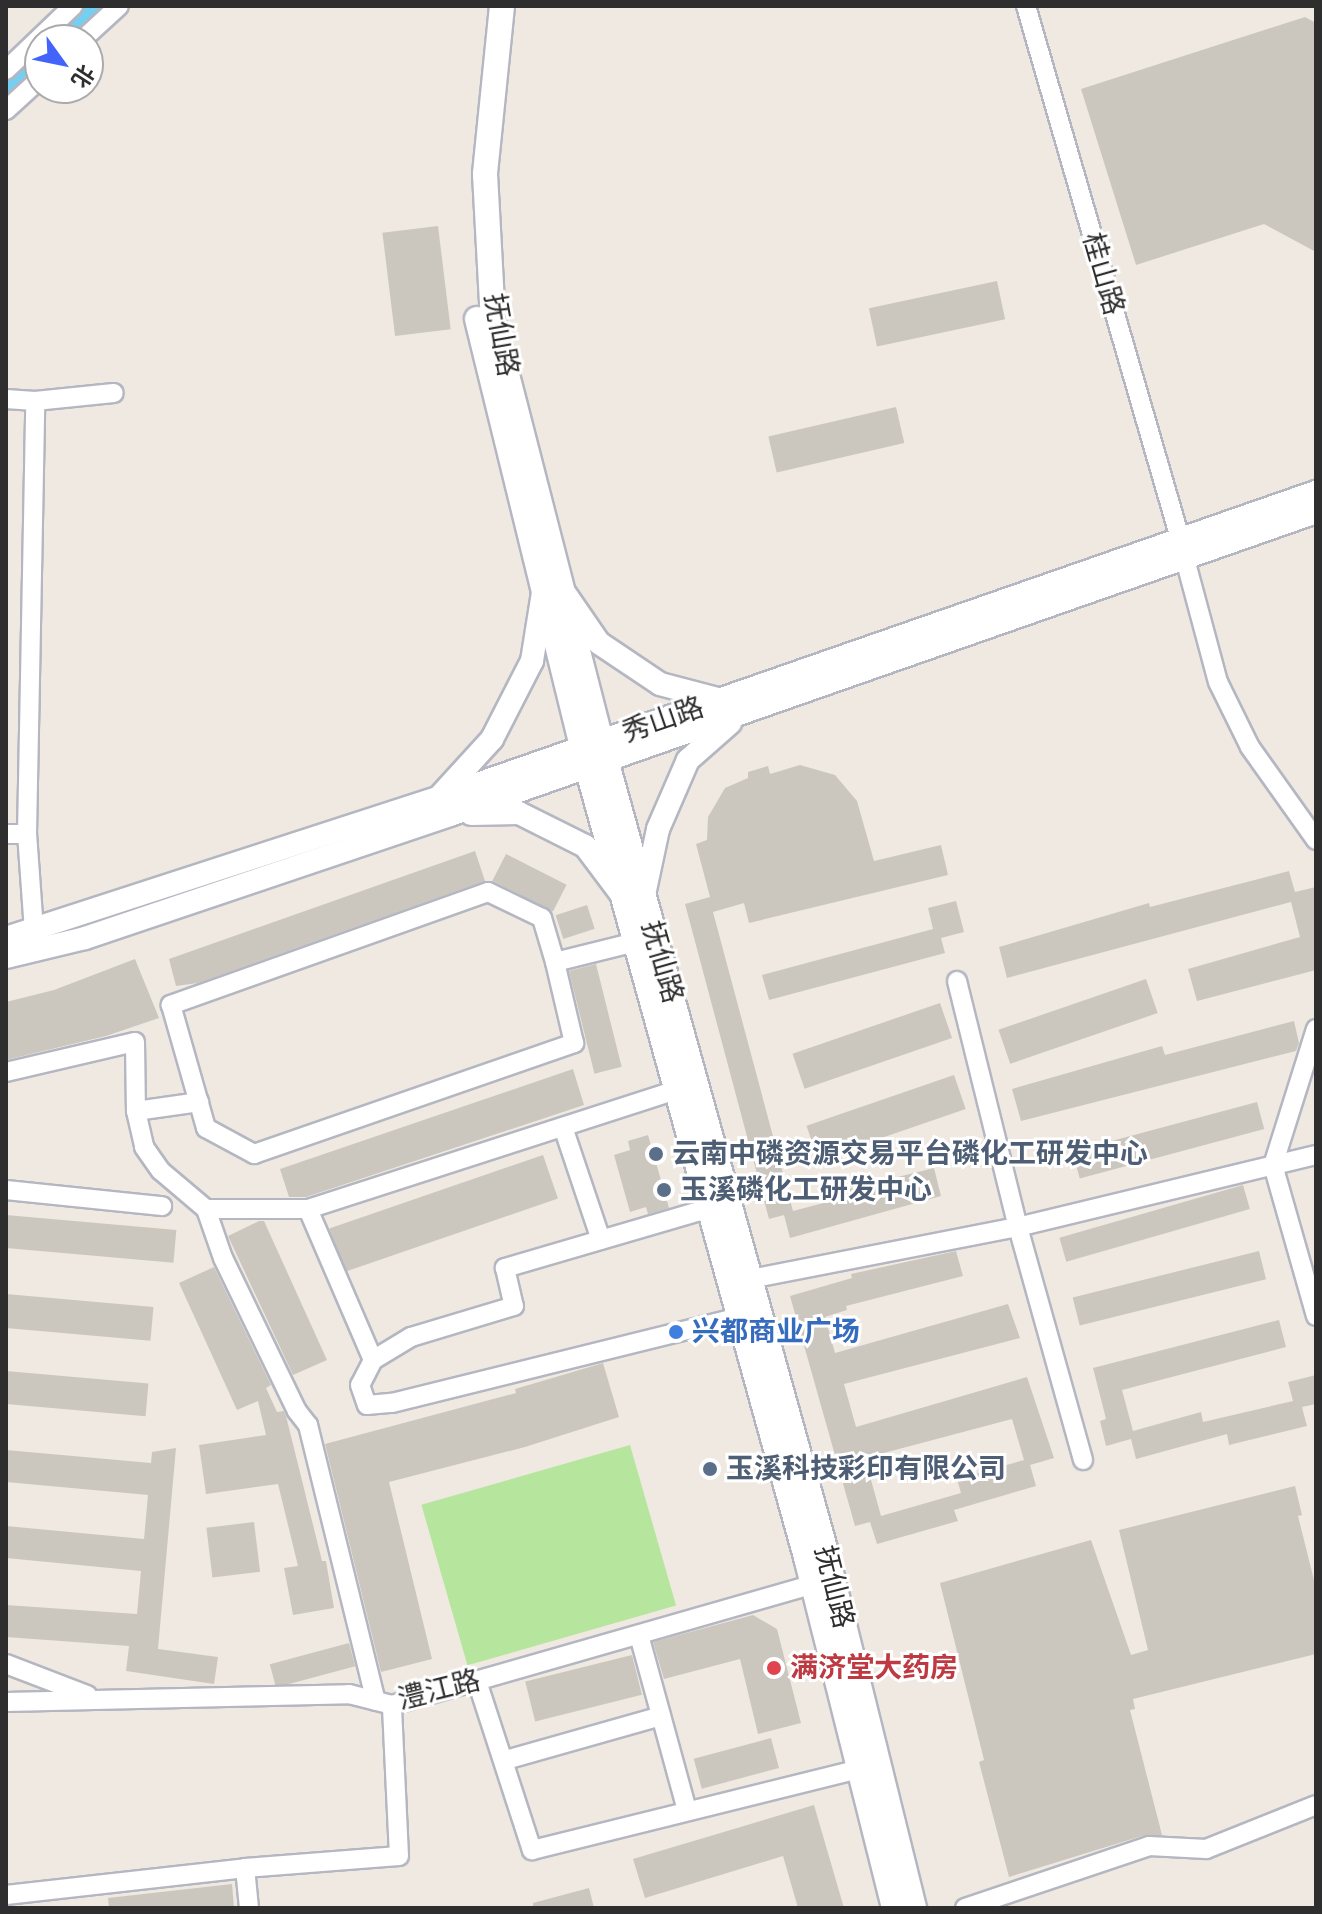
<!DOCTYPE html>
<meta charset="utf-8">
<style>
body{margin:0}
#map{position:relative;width:1322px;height:1914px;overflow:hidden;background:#efe9e1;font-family:"Nunito Sans","Noto Sans SC",sans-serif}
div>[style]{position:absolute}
.green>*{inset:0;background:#b6e59e;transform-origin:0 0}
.river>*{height:34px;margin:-17px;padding:0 17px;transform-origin:17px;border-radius:17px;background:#75cff0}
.building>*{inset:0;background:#cbc7bf;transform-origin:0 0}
.roads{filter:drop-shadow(2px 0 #b4b7c1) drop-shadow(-2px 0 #b4b7c1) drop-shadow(0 2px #b4b7c1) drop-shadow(0 -2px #b4b7c1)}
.minor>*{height:18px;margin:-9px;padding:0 9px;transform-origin:9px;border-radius:9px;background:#fff}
.tertiary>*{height:22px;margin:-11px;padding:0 11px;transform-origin:11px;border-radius:11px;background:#fff}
.secondary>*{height:24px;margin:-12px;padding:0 12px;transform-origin:12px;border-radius:12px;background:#fff}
.dots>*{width:22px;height:22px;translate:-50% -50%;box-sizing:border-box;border:4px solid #fff;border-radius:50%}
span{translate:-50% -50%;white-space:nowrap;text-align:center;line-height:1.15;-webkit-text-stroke:6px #fff;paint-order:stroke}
.street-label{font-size:28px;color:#2e2e2e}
.service-label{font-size:28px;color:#4e5e75;font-weight:700}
.left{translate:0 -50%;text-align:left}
.shop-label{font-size:28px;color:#366cbe;font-weight:700}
.health-label{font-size:28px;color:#be3a42;font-weight:700}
.frame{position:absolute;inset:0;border:8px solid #2e2e2e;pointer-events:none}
.north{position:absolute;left:24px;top:24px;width:80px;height:80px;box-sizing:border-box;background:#fff;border:2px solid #ababab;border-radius:50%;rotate:123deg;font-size:22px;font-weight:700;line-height:32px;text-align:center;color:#2e2e2e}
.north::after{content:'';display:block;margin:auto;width:28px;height:36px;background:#4264fb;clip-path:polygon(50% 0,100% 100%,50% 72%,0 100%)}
</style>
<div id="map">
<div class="green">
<i style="left:630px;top:1445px;width:167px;height:217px;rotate:74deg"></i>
</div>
<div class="river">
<i style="left:54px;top:40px;width:50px;rotate:-43.4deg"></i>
<i style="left:6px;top:84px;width:46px;rotate:-42.4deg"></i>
</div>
<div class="building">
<i style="clip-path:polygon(1305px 17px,1316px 23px,1316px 252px,1264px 224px,1136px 265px,1081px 89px)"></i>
<i style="left:438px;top:226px;width:104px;height:56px;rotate:83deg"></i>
<i style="left:997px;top:281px;width:39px;height:131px;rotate:78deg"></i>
<i style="left:896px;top:407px;width:37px;height:131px;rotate:77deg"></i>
<i style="clip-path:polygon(800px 765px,835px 775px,857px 801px,874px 861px,941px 845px,948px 875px,749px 923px,744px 903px,713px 912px,793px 1211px,831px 1201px,829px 1194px,934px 1168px,941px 1196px,790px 1238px,784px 1215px,769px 1219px,685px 904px,710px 897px,696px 844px,707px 840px,708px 817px,725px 788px,748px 778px,748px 772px,768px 766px,770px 774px)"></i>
<i style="clip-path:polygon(475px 851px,485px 881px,198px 983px,176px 986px,169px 959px)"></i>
<i style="left:506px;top:854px;width:68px;height:30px;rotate:27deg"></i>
<i style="clip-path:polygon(1289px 871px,1295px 892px,1316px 887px,1316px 970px,1197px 1001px,1188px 969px,1300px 937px,1291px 902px,1007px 978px,999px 947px,1149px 903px,1150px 907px)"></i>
<i style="clip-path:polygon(956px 901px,964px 932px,941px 938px,945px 953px,769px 1000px,762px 975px,933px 929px,928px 908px)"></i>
<i style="left:587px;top:905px;width:25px;height:33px;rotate:72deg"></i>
<i style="clip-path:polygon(135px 959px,159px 1018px,106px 1036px,6px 1060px,6px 1002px,54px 990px)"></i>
<i style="left:596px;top:964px;width:106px;height:28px;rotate:76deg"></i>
<i style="left:1146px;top:979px;width:36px;height:156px;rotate:71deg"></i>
<i style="left:940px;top:1003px;width:37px;height:156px;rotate:71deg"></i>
<i style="clip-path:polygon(1294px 1021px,1299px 1043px,1296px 1051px,1021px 1121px,1012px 1089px,1162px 1046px,1165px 1055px)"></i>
<i style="clip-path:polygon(573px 1069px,584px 1105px,306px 1197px,289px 1197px,280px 1169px)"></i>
<i style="left:954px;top:1075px;width:36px;height:156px;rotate:71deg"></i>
<i style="left:1257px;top:1102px;width:28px;height:191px;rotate:75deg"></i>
<i style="clip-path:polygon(648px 1135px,669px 1208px,648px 1214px,646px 1207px,630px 1212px,614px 1155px,630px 1150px,628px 1141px)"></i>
<i style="left:543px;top:1155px;width:46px;height:226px;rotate:71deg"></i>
<i style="left:1243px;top:1185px;width:25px;height:191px;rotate:74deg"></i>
<i style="left:6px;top:1215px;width:171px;height:33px;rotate:5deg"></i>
<i style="clip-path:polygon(259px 1221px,264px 1221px,327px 1360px,293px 1375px,228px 1236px)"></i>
<i style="clip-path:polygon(evenodd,956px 1251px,963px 1276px,846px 1306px,847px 1310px,825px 1317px,835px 1353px,1008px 1304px,1020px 1338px,844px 1384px,856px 1427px,1027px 1377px,1054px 1458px,1030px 1465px,1036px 1486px,954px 1510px,958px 1521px,877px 1544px,870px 1522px,855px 1526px,790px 1296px,852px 1278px,851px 1274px,956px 1251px,1012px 1419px,1024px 1460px,957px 1479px,961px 1493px,881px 1516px,865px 1458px,1012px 1419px)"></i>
<i style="left:1259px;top:1251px;width:29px;height:192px;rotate:76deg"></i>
<i style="clip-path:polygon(214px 1267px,271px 1385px,266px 1388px,277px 1412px,284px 1411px,286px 1416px,322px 1561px,326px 1561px,334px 1608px,293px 1615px,284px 1568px,298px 1566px,278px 1484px,206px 1494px,199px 1445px,266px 1435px,258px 1401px,237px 1410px,179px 1283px)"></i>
<i style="left:6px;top:1294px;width:148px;height:34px;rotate:5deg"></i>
<i style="clip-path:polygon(1279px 1320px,1286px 1347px,1122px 1390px,1133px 1431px,1201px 1412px,1203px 1422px,1293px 1401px,1288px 1382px,1316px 1375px,1316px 1404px,1302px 1407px,1307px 1426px,1229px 1445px,1227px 1434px,1136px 1459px,1131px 1439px,1106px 1446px,1100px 1421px,1106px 1419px,1093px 1368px)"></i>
<i style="clip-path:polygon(603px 1363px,619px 1417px,525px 1447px,389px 1482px,432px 1659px,381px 1672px,325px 1444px,516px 1393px,515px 1389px)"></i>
<i style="left:6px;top:1371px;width:143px;height:33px;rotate:5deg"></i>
<i style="clip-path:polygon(176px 1448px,158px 1649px,218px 1657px,214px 1684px,126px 1671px,129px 1646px,6px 1637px,6px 1605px,137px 1614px,141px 1571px,6px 1558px,6px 1526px,144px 1539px,148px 1495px,6px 1482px,6px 1450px,151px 1463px,152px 1452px)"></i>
<i style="clip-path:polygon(1295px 1486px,1302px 1515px,1298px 1516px,1316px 1588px,1316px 1654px,1133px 1699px,1135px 1709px,1130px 1710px,1162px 1835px,1145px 1835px,1009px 1877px,979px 1762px,984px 1760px,940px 1583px,1091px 1540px,1131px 1655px,1148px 1650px,1119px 1530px)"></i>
<i style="left:254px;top:1522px;width:50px;height:48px;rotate:83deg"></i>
<i style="clip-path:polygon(753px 1615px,777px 1629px,801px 1723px,758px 1734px,740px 1659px,664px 1679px,653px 1642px)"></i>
<i style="left:349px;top:1643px;width:24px;height:82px;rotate:75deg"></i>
<i style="left:632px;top:1655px;width:41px;height:110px;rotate:76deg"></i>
<i style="left:771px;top:1738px;width:31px;height:80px;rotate:75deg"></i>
<i style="clip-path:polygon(814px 1805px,844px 1908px,798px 1908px,783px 1856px,645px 1898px,633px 1859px)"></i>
<i style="clip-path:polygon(232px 1884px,234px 1908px,109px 1908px,108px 1898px)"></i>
<i style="clip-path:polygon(589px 1888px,594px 1908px,533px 1908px,533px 1903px)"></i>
</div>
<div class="roads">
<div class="minor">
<i style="left:1026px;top:6px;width:558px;rotate:73.87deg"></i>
<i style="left:82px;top:40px;width:50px;rotate:-42.6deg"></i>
<i style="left:6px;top:70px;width:93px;rotate:-43.7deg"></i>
<i style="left:6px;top:110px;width:46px;rotate:-42.4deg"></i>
<i style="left:6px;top:399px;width:29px;rotate:4deg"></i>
<i style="left:35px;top:401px;width:79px;rotate:-5.8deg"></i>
<i style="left:1185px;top:559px;width:127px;rotate:75deg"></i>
<i style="left:1218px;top:682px;width:72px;rotate:63.8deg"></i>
<i style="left:1250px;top:747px;width:114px;rotate:54.6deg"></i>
<i style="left:6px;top:834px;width:21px"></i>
<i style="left:34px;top:931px;width:97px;rotate:-94.1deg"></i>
<i style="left:27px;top:834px;width:433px;rotate:-88.9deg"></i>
<i style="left:555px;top:962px;width:46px;rotate:-106.5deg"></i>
<i style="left:542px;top:918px;width:60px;rotate:-154.3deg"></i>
<i style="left:488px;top:892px;width:337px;rotate:160.4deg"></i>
<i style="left:171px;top:1005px;width:128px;rotate:74.1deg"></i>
<i style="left:206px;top:1128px;width:55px;rotate:28.4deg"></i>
<i style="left:254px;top:1154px;width:339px;rotate:-19.1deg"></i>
<i style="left:574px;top:1043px;width:83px;rotate:-103.2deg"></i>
<i style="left:555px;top:962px;width:82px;rotate:-14deg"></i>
<i style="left:957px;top:981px;width:253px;rotate:76.1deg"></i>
<i style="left:1018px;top:1227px;width:242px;rotate:74.4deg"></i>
<i style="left:1316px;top:1029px;width:143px;rotate:107.5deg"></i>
<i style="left:1273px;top:1165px;width:157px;rotate:74.1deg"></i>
<i style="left:6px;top:1072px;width:132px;rotate:-13.1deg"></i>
<i style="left:135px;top:1042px;width:69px;rotate:89.2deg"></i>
<i style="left:136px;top:1111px;width:37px;rotate:77deg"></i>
<i style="left:144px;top:1147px;width:29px;rotate:55deg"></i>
<i style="left:161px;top:1171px;width:59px;rotate:40.2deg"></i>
<i style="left:206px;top:1209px;width:102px"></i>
<i style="left:308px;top:1209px;width:388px;rotate:-17.9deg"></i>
<i style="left:136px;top:1111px;width:64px;rotate:-8.1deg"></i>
<i style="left:563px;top:1127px;width:119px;rotate:71.4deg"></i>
<i style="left:6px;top:1190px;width:157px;rotate:5.9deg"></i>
<i style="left:710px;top:1208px;width:214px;rotate:163.7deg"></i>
<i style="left:505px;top:1268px;width:39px;rotate:77deg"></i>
<i style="left:514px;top:1306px;width:108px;rotate:163.2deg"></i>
<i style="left:411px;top:1337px;width:44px;rotate:148.8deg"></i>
<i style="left:373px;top:1360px;width:28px;rotate:117deg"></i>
<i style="left:360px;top:1385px;width:21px;rotate:71deg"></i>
<i style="left:367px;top:1405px;width:25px;rotate:-5deg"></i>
<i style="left:392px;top:1403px;width:358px;rotate:-13.9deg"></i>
<i style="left:206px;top:1209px;width:52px;rotate:70.9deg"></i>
<i style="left:223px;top:1258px;width:170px;rotate:64.2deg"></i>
<i style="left:297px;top:1411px;width:18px;rotate:52deg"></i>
<i style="left:308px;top:1425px;width:284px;rotate:76.2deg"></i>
<i style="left:308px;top:1209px;width:164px;rotate:66.7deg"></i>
<i style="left:750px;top:1279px;width:273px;rotate:-11deg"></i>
<i style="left:1018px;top:1227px;width:307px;rotate:-13.6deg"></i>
<i style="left:639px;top:1635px;width:182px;rotate:74.7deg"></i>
<i style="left:6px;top:1664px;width:87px;rotate:20.9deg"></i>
<i style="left:477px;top:1681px;width:178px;rotate:72deg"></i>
<i style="left:532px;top:1850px;width:337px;rotate:-13.9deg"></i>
<i style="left:6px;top:1702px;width:343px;rotate:-1.3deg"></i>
<i style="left:349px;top:1694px;width:44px;rotate:14.3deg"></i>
<i style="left:392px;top:1705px;width:438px;rotate:-16deg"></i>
<i style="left:506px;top:1760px;width:161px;rotate:-15.8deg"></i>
<i style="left:245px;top:1868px;width:40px;rotate:84.3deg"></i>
<i style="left:6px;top:1895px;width:241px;rotate:-6.4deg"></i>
<i style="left:245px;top:1868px;width:154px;rotate:-4.5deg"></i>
<i style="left:399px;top:1856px;width:151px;rotate:-92.7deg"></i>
<i style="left:965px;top:1908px;width:194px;rotate:-18.6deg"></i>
<i style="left:1149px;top:1846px;width:57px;rotate:3deg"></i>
<i style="left:1206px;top:1849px;width:118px;rotate:-21.8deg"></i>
</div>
<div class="tertiary">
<i style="left:566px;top:595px;width:58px;rotate:55.5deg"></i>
<i style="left:599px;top:643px;width:73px;rotate:33.9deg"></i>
<i style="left:660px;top:684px;width:63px;rotate:14.7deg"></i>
<i style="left:441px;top:795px;width:76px;rotate:-47.7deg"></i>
<i style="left:492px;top:739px;width:88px;rotate:-62.9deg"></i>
<i style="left:532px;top:661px;width:70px;rotate:-80.9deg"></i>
<i style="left:471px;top:814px;width:48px;rotate:-1.2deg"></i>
<i style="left:519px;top:813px;width:74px;rotate:26.6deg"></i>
<i style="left:585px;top:846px;width:60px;rotate:53.1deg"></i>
<i style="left:644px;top:895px;width:67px;rotate:-78deg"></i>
<i style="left:658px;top:829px;width:75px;rotate:-66.5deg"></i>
<i style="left:688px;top:760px;width:56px;rotate:-41.4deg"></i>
<i style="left:6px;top:938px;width:456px;rotate:-18deg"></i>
<i style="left:440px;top:797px;width:928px;rotate:-19.2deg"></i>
<i style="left:6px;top:957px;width:81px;rotate:-13.5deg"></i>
<i style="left:85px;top:938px;width:385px;rotate:-18.6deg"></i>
<i style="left:450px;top:815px;width:917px;rotate:-19.28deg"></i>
</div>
<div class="secondary">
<i style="left:502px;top:6px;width:169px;rotate:95.8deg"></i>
<i style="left:485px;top:174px;width:146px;rotate:86.9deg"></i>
<i style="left:493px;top:320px;width:436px;rotate:75.6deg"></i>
<i style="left:601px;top:742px;width:845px;rotate:74.48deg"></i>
<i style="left:827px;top:1556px;width:363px;rotate:76.1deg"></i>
<i style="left:477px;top:319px;width:461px;rotate:76.2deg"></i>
<i style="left:587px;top:767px;width:824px;rotate:74.51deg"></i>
<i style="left:807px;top:1561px;width:358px;rotate:75.9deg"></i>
</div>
</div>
<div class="dots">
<i style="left:656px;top:1154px;background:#5c6f8a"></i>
<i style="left:664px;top:1190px;background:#5c6f8a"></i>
<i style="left:676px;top:1332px;background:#3f7fe0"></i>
<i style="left:710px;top:1469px;background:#5c6f8a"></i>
<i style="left:774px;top:1668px;background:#e0444e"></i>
</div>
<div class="street-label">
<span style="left:1103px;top:274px;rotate:74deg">桂山路</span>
<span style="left:501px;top:335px;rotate:80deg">抚仙路</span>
<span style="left:663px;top:720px;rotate:-19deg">秀山路</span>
<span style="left:662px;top:962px;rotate:74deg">抚仙路</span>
<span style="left:834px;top:1587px;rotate:76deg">抚仙路</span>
<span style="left:439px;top:1690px;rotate:-14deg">澧江路</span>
</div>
<div class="service-label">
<span class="left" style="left:672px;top:1154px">云南中磷资源交易平台磷化工研发中心</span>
<span class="left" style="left:680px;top:1190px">玉溪磷化工研发中心</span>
<span class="left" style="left:726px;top:1469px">玉溪科技彩印有限公司</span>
</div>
<div class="shop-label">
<span class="left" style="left:692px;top:1332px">兴都商业广场</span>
</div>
<div class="health-label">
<span class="left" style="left:790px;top:1668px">满济堂大药房</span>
</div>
<div class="frame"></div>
<div class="north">北</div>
</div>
